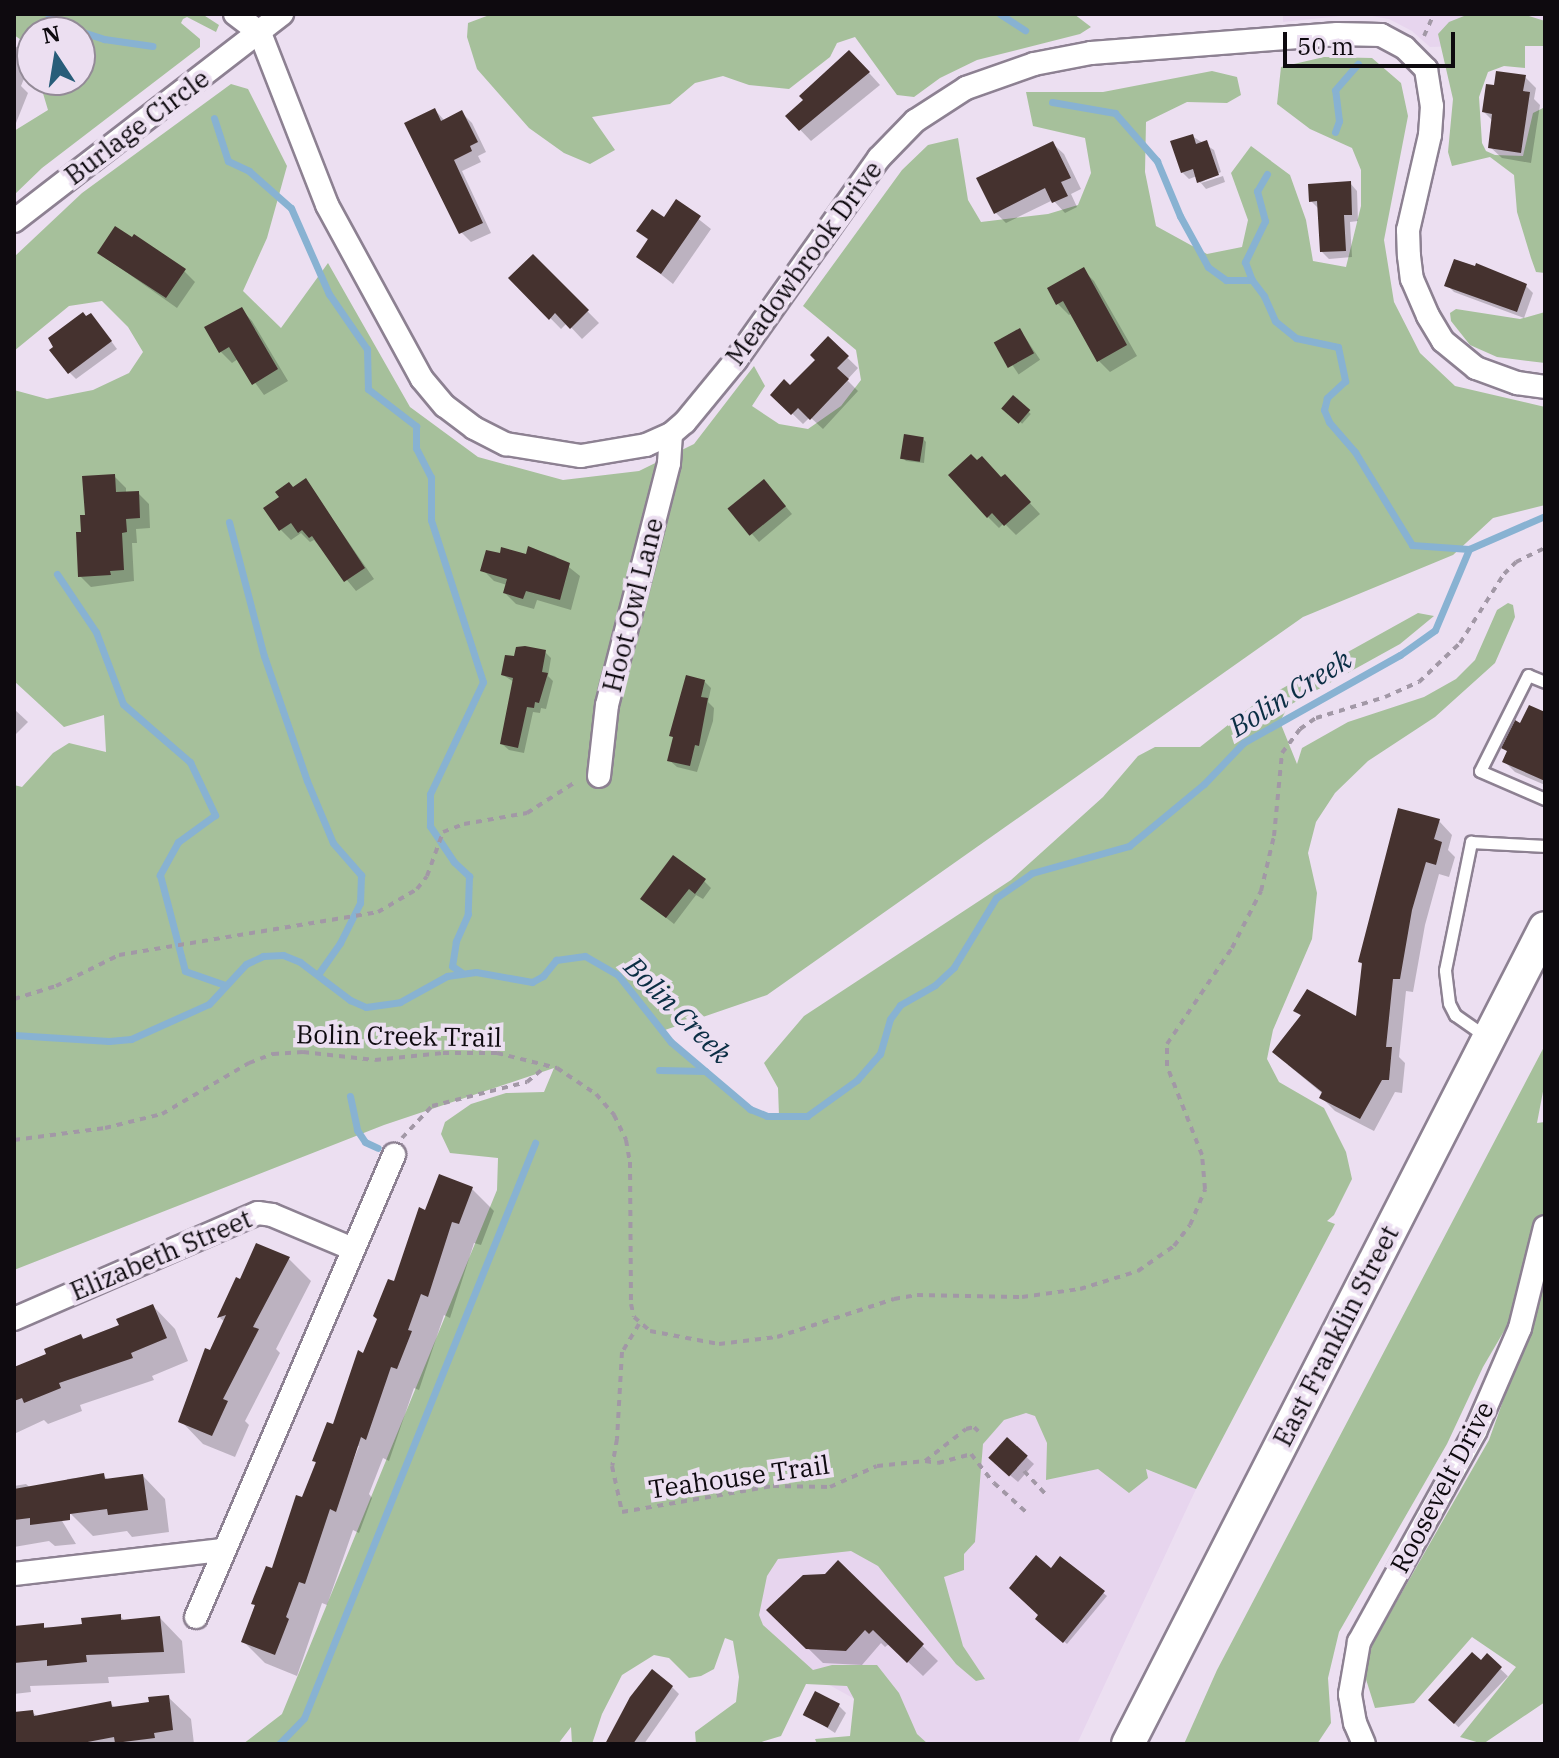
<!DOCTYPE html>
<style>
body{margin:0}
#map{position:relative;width:1559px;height:1758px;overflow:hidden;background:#ecdff1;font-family:"IBM Plex Serif",serif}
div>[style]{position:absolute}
.built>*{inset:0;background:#e7d5ee}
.green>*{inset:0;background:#a6c09b}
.shadow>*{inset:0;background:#0003;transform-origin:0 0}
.stream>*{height:7px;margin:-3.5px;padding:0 3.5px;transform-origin:3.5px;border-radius:3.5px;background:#88b2d2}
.building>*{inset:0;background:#45322f;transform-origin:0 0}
.path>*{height:4px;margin-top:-2px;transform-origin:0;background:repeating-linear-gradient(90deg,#a298a6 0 6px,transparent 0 12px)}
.roads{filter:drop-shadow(2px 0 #8d8192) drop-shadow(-2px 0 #8d8192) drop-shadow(0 2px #8d8192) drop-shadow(0 -2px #8d8192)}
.service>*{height:11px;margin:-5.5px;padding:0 5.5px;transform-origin:5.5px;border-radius:5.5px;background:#fff}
.minor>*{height:22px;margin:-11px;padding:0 11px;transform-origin:11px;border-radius:11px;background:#fff}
.secondary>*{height:32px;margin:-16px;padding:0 16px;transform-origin:16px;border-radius:16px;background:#fff}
span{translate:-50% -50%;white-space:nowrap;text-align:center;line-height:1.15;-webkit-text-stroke:8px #ecdff1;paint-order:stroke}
.street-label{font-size:26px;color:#0e0a0f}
.water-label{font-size:28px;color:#0b2e44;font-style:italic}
.frame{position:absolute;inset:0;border:16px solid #0e0a0f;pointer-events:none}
.north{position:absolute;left:16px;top:16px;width:80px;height:80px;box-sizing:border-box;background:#ecdff1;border:2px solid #938a97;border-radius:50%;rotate:348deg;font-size:22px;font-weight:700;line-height:32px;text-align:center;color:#0e0a0f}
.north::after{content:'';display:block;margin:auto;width:28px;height:36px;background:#285d79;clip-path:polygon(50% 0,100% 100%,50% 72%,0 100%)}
.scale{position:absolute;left:1283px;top:32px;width:172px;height:36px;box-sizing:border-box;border:4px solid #0e0a0f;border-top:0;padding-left:10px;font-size:24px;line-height:28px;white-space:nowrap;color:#0e0a0f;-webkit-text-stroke:6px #ecdff1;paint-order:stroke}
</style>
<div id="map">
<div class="built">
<i style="clip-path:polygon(1283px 14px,1545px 14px,1545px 43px,1430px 47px,1412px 31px,1389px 19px,1360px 14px,1283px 22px)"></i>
<i style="clip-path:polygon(975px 1371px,1079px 1443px,1196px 1489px,1077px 1744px,852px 1744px,871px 1708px,665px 1594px)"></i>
</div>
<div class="green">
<i style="clip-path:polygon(14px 14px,202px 14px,219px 25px,216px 32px,187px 17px,183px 19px,181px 23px,200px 39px,200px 47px,42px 168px,14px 195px,14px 131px,48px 110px,39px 80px,80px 80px,80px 32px,32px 32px,32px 58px,27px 44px,14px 35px)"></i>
<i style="clip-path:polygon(492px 14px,1074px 14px,1091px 27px,1080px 34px,977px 60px,940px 78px,914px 97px,897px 95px,855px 37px,837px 43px,830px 57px,789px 89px,749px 85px,723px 76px,695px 83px,670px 104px,592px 117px,615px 150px,590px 164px,564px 153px,529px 128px,477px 69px,467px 37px,468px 23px)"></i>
<i style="clip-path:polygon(1469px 14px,1522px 14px,1545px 21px,1545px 46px,1525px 46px,1525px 68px,1504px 66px,1488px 72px,1479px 97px,1482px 143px,1486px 151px,1495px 155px,1523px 156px,1533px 113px,1545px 107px,1545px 273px,1536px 272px,1531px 258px,1517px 212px,1514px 175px,1490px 157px,1452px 166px,1448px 152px,1453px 99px,1438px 34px,1449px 22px)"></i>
<i style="clip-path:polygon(1324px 57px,1372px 58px,1401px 83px,1408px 116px,1384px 240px,1394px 302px,1420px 353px,1455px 386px,1545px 407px,1545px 505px,1493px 518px,1453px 555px,1303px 617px,767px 995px,662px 1031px,750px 1109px,767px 1116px,779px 1116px,778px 1088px,764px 1063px,804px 1016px,1011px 880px,1103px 797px,1138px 756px,1155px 747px,1200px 747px,1256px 703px,1418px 613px,1434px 616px,1400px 644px,1288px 706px,1280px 722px,1297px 764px,1302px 748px,1348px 722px,1424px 697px,1456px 679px,1475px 660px,1497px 610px,1508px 603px,1513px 605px,1515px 617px,1495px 663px,1435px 717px,1368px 761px,1335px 793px,1316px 822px,1308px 853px,1317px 893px,1312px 939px,1273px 1030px,1267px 1059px,1279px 1082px,1324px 1108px,1346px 1152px,1352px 1179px,1334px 1215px,1327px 1221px,1335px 1224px,1196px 1489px,1146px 1469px,1148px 1478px,1129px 1493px,1098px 1469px,1046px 1480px,1047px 1443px,1035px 1416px,1026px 1413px,1004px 1420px,983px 1444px,975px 1542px,964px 1554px,964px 1570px,944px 1577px,963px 1646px,985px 1679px,976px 1681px,956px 1664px,878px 1566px,851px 1551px,778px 1559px,767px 1576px,759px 1615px,763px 1625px,813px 1670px,832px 1665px,877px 1665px,899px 1693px,917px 1734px,928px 1744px,817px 1744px,815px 1739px,850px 1736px,854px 1699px,847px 1686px,806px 1684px,781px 1736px,755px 1744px,696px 1744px,695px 1732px,736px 1702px,739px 1677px,733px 1641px,725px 1638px,714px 1669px,701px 1676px,689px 1678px,669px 1658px,654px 1655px,622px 1675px,602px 1714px,592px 1744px,572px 1744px,571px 1727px,558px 1744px,243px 1744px,282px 1714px,497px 1190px,498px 1158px,450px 1153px,441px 1134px,445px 1122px,471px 1104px,506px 1093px,544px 1092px,554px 1068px,384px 1125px,14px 1270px,14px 785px,22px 787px,53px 753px,69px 743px,106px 752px,104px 715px,64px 727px,14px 681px,14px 390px,47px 399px,93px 390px,129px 373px,143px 352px,128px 327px,102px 301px,69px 306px,14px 351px,14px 257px,82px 193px,231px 84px,248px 89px,287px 166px,267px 238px,243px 291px,281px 328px,328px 263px,410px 407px,478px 457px,563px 480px,639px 471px,694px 444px,754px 366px,765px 386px,752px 406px,779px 424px,808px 429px,841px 406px,861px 380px,856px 350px,803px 306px,902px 170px,928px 145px,958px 138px,968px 200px,981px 222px,1048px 214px,1078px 205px,1091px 173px,1085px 138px,1033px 126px,1026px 92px,1103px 92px,1212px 71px,1237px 77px,1241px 95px,1227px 103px,1187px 102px,1146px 122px,1145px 172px,1156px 226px,1207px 254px,1242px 247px,1248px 220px,1231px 173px,1251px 146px,1290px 175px,1306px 220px,1313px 261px,1346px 267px,1361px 206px,1361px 170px,1352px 148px,1310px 129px,1277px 104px,1281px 67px)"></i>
<i style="clip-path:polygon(1456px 309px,1520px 319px,1545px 312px,1545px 363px,1497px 357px,1470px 345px,1451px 321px,1450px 313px)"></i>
<i style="clip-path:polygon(1545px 1045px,1545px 1081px,1537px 1123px,1545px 1122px,1545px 1702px,1483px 1744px,1460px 1737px,1516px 1667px,1472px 1637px,1414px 1703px,1375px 1708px,1364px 1673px,1373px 1643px,1489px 1440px,1524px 1342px,1507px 1326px,1483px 1367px,1447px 1444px,1339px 1632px,1328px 1678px,1331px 1723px,1317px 1744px,1184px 1744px,1217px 1670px)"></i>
</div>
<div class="shadow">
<i style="clip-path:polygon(14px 45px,32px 59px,21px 86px,28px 93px,14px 128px)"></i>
<i style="clip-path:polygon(860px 63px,880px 85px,811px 141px,787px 116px)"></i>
<i style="clip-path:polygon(1525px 77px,1536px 88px,1534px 99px,1540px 105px,1531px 163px,1502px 158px,1490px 147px,1493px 121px,1484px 112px)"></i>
<i style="clip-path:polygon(435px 110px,445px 121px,462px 113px,472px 123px,486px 152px,478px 156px,481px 162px,462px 171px,491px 233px,471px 242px,461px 232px)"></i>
<i style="clip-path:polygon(1192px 136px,1214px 150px,1221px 172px,1200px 183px,1197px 176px,1189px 179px,1182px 172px)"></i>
<i style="clip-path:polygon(1052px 143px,1064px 154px,1081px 189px,1071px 194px,1077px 207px,1065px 213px,1053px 200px,1006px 223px,995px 212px)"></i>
<i style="clip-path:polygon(1223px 176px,1225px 182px,1206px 189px,1201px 183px)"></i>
<i style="clip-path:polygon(1350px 183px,1357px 191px,1358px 221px,1350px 222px,1352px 257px,1329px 259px,1322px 252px,1318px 208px,1311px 201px)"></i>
<i style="clip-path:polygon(677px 202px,711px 229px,673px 284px,638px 256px,649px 241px,639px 231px,664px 220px)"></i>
<i style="clip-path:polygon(133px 240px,184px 271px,195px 282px,177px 308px,99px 253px)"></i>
<i style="clip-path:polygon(533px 256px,599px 323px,582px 339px,567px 323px,561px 329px,511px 278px)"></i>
<i style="clip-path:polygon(1083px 270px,1094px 281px,1137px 356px,1110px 372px,1099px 361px,1072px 313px,1069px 315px,1058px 304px)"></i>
<i style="clip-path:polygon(1447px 285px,1526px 286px,1533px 293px,1524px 318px,1454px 292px)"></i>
<i style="clip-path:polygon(241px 309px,252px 321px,288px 381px,264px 395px,238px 359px,232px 363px,221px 352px,207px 328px)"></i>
<i style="clip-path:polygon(97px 322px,117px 349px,76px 379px,69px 372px)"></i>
<i style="left:1020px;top:330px;width:36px;height:26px;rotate:56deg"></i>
<i style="clip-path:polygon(828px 339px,858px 368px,847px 380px,858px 391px,823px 429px,810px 417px,803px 424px,773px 395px,791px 388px,817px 360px)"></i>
<i style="left:1013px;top:398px;width:24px;height:13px;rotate:42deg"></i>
<i style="clip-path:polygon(923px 439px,926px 442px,924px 463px,906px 461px,903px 458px)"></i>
<i style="clip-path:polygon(114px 476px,126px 488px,126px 493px,138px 493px,149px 504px,150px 528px,136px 529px,137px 543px,132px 543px,134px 581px,91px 587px,80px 576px,83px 534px,87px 517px)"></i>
<i style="clip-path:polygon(1002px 480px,1016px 488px,1040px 514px,1016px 535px,1004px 523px,999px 528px,988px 517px)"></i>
<i style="clip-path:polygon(306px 481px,374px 579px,356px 591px,314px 540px,310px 542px,301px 533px,291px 540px,281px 530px,294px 489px)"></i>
<i style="clip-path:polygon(771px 489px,792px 514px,759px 542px,731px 510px)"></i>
<i style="clip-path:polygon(529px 549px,555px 556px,580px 576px,571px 610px,537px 600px,534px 609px,516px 604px,505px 593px,507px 585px,494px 581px,483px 570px,527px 556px)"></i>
<i style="clip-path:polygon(545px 652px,551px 658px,548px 676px,553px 681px,546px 709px,541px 708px,540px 713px,533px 712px,524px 753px,509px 750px,502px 744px,514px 682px,503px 675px,516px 658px)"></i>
<i style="clip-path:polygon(704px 681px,711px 688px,708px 702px,714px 708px,713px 721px,697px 772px,677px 767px,669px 760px,675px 739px,671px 735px)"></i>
<i style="clip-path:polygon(14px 709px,28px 722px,14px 736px)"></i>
<i style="clip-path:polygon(1545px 715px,1545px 785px,1515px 772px,1504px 761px,1509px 753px,1503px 748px,1521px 726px)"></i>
<i style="clip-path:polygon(1439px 821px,1452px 835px,1448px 850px,1455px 857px,1449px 877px,1439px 874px,1425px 925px,1413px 992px,1406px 991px,1399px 1057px,1405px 1063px,1402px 1093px,1395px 1092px,1374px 1131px,1335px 1111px,1322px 1098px,1323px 1094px,1288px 1065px,1302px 1017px,1296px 1011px,1358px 1019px,1363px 965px,1360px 962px)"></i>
<i style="clip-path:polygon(704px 881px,711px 888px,703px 899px,696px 895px,674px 924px,650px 905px)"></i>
<i style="clip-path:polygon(evenodd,472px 1189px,494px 1211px,481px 1245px,474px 1243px,450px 1318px,444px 1315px,419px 1390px,414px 1388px,389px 1461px,383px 1458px,369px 1494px,372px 1498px,359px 1533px,353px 1530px,327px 1605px,322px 1603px,297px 1676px,265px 1663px,243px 1641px,267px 1569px,273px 1571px,317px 1464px,314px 1461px,334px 1427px,426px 1212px,472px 1189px,355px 1446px,359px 1446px,345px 1482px,355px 1446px)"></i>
<i style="clip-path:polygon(289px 1259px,311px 1281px,276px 1349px,280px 1353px,245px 1421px,249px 1425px,235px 1457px,203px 1444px,181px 1421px,225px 1322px,220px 1318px,237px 1279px,241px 1281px)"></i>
<i style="clip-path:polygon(153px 1306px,175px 1329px,188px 1361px,152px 1376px,154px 1380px,80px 1405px,82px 1411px,48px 1424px,44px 1420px,14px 1434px,14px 1369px,49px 1355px,81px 1336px,85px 1340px,121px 1326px)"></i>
<i style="clip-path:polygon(1008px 1440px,1034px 1464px,1018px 1482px,998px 1465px)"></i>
<i style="clip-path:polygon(103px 1475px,109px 1481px,143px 1476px,165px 1499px,169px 1532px,132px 1537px,127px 1531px,93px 1536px,70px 1513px,67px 1479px)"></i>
<i style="clip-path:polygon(26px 1484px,56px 1511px,76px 1544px,55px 1546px,49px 1541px,14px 1547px,14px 1486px)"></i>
<i style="clip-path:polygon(1061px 1558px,1107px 1596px,1067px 1644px,1038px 1619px,1051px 1570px)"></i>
<i style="clip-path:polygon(838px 1563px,938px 1661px,923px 1676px,889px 1644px,885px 1647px,881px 1643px,862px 1665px,823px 1663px,769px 1610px,826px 1576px)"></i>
<i style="clip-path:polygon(120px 1616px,126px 1622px,160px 1618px,182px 1641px,185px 1673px,108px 1677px,109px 1683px,30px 1686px,31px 1692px,14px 1694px,14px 1628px,84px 1626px)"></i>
<i style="left:1487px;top:1656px;width:29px;height:71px;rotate:44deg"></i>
<i style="clip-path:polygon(672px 1687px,679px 1694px,644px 1744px,607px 1744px)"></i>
<i style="clip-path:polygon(168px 1697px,191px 1719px,194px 1744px,14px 1744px,14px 1714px,32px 1712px,38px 1717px,110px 1703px,115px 1708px,152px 1704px)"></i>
<i style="clip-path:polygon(839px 1706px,846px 1713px,835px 1733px,806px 1714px)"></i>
</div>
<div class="stream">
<i style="left:48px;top:14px;width:11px;rotate:52deg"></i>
<i style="left:55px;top:23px;width:52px;rotate:18.1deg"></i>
<i style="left:104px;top:39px;width:49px;rotate:8.3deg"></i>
<i style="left:1000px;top:14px;width:30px;rotate:33deg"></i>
<i style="left:1052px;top:102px;width:64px;rotate:9.9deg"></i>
<i style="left:1115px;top:113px;width:64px;rotate:48.8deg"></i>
<i style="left:1157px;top:161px;width:60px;rotate:67.3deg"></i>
<i style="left:1180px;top:216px;width:58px;rotate:61.2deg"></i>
<i style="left:1208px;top:267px;width:22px;rotate:36deg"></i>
<i style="left:1226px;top:280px;width:26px"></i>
<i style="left:214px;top:118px;width:45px;rotate:72deg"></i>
<i style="left:228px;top:161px;width:23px;rotate:25deg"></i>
<i style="left:249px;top:171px;width:56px;rotate:41.4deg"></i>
<i style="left:291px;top:208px;width:94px;rotate:66.2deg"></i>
<i style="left:329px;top:294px;width:67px;rotate:55.4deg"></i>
<i style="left:367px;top:349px;width:40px;rotate:88.6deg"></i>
<i style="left:368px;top:389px;width:61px;rotate:37.6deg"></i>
<i style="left:416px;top:426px;width:22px;rotate:90deg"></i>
<i style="left:416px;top:448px;width:33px;rotate:63deg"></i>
<i style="left:431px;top:477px;width:43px;rotate:90deg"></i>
<i style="left:431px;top:520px;width:170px;rotate:72.2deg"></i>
<i style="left:483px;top:682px;width:124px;rotate:115.3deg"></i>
<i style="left:430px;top:794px;width:32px;rotate:90deg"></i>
<i style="left:430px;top:826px;width:43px;rotate:56.3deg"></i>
<i style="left:454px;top:862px;width:21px;rotate:43deg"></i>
<i style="left:469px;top:876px;width:38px;rotate:92deg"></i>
<i style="left:468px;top:914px;width:30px;rotate:114deg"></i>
<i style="left:456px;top:941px;width:25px;rotate:99deg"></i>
<i style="left:452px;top:966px;width:11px;rotate:34deg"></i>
<i style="left:1335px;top:132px;width:12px;rotate:-70deg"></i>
<i style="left:1339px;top:121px;width:31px;rotate:-97deg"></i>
<i style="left:1335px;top:90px;width:35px;rotate:-49deg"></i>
<i style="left:1267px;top:174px;width:20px;rotate:120deg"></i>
<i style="left:1257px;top:191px;width:31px;rotate:75deg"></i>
<i style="left:1265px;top:221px;width:46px;rotate:116deg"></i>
<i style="left:1245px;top:262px;width:19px;rotate:69deg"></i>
<i style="left:1252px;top:280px;width:20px;rotate:53deg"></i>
<i style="left:1264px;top:296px;width:27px;rotate:66deg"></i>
<i style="left:1275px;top:321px;width:27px;rotate:39deg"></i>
<i style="left:1296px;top:338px;width:43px;rotate:12.1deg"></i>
<i style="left:1338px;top:347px;width:35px;rotate:78deg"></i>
<i style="left:1345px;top:381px;width:25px;rotate:137deg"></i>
<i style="left:1327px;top:398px;width:12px;rotate:104deg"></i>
<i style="left:1324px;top:410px;width:13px;rotate:67deg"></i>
<i style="left:1329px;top:422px;width:40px;rotate:49deg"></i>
<i style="left:1355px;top:452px;width:109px;rotate:58.5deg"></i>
<i style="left:1412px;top:545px;width:57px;rotate:4deg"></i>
<i style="left:229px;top:522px;width:138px;rotate:75.4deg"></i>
<i style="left:264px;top:656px;width:132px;rotate:71deg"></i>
<i style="left:307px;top:781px;width:67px;rotate:67.2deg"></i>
<i style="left:333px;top:843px;width:43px;rotate:48.8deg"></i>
<i style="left:361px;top:875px;width:28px;rotate:92deg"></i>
<i style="left:360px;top:903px;width:45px;rotate:116.6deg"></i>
<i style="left:340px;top:943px;width:38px;rotate:125deg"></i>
<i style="left:57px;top:574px;width:70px;rotate:56.1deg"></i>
<i style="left:96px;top:632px;width:77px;rotate:69.4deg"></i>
<i style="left:123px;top:704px;width:89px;rotate:40.9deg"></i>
<i style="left:190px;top:762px;width:59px;rotate:64.7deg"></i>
<i style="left:215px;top:815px;width:46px;rotate:143.9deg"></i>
<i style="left:178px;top:842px;width:38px;rotate:119deg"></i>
<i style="left:160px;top:875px;width:99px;rotate:75.4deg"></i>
<i style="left:185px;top:971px;width:42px;rotate:19.3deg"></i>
<i style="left:14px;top:1035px;width:95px;rotate:3.6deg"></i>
<i style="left:109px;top:1041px;width:22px;rotate:-5deg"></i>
<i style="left:131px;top:1039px;width:85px;rotate:-24.2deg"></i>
<i style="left:209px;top:1004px;width:54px;rotate:-47.2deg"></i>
<i style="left:246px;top:964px;width:19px;rotate:-25deg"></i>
<i style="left:263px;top:956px;width:20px;rotate:-3deg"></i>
<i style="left:283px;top:955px;width:18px;rotate:22deg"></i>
<i style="left:300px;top:962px;width:63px;rotate:37.2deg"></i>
<i style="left:350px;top:1000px;width:17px;rotate:24deg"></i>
<i style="left:366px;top:1007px;width:34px;rotate:-8deg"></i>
<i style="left:400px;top:1002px;width:54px;rotate:-29deg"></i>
<i style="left:447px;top:976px;width:29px;rotate:-8deg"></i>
<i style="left:476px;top:972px;width:57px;rotate:10.1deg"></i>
<i style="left:532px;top:982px;width:13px;rotate:-29deg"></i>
<i style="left:543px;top:976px;width:21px;rotate:-51deg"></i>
<i style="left:556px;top:960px;width:29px;rotate:-8deg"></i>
<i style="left:585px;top:956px;width:38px;rotate:30deg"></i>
<i style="left:618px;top:975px;width:85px;rotate:51.7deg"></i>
<i style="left:671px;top:1042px;width:104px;rotate:40.3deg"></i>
<i style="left:750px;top:1109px;width:18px;rotate:22deg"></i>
<i style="left:767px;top:1116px;width:40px"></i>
<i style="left:807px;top:1116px;width:62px;rotate:-35.8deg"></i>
<i style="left:857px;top:1080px;width:35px;rotate:-49deg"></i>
<i style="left:880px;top:1054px;width:36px;rotate:-74deg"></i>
<i style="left:890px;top:1019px;width:17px;rotate:-54deg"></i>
<i style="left:900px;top:1005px;width:40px;rotate:-29.7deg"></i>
<i style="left:935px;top:985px;width:26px;rotate:-43deg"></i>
<i style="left:954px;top:967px;width:81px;rotate:-58.7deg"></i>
<i style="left:996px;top:898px;width:44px;rotate:-34.8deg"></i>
<i style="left:1032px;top:873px;width:101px;rotate:-15.6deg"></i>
<i style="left:1129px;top:846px;width:97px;rotate:-39.6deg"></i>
<i style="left:1204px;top:784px;width:57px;rotate:-46.4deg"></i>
<i style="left:1243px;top:743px;width:180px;rotate:-29.3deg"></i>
<i style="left:1400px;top:655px;width:43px;rotate:-35.5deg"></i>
<i style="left:1435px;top:630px;width:88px;rotate:-67.2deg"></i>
<i style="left:1469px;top:549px;width:83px;rotate:-23.5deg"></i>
<i style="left:659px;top:1070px;width:46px;rotate:1.2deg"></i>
<i style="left:350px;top:1096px;width:35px;rotate:78deg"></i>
<i style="left:357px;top:1130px;width:14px;rotate:56deg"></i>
<i style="left:365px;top:1142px;width:14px;rotate:25deg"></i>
<i style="left:279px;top:1744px;width:36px;rotate:-46deg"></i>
<i style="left:304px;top:1718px;width:620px;rotate:-68.11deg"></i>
</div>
<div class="building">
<i style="clip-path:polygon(849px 50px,870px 72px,799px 131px,785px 116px,803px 100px,799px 96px)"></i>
<i style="clip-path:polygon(1496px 71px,1526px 75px,1523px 91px,1530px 92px,1521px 153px,1488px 148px,1492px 114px,1482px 112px,1486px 84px,1494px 85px)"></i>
<i style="clip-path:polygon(435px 108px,441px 121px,462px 110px,478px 142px,470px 146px,472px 151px,454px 160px,483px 223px,459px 234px,404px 123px)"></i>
<i style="clip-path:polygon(1193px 134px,1196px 144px,1207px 140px,1219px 175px,1197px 183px,1193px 169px,1181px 173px,1170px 141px)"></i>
<i style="clip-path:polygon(1053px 141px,1071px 178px,1061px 182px,1068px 196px,1052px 203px,1045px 188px,994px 214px,976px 178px)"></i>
<i style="clip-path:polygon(1351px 181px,1352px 215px,1344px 215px,1346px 251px,1320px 252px,1317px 201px,1309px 202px,1308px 184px)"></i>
<i style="clip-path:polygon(676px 199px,701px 216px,661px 274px,636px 257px,648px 239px,636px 231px,652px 209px,664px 217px)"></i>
<i style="clip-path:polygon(115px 226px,132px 237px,134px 234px,186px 269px,166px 298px,97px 253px)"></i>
<i style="clip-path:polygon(533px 254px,589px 310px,570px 329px,555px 313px,549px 320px,508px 278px)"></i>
<i style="clip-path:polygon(1454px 259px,1475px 266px,1476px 263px,1527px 284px,1517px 312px,1444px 286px)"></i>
<i style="clip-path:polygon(1084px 267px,1127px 345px,1097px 362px,1063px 301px,1056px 305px,1047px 288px)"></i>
<i style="clip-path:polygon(242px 307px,278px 369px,252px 385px,229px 347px,219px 353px,204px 327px)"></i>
<i style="clip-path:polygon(83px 312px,86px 316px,91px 313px,112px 341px,68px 374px,49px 350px,53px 347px,48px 338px)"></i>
<i style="left:1020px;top:328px;width:29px;height:30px;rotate:61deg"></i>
<i style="clip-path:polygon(828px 336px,849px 356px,837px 368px,849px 379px,810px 420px,798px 408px,791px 415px,770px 395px,784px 379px,790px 385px,815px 360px,810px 355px)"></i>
<i style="left:1013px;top:395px;width:23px;height:18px;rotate:41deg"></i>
<i style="left:904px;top:434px;width:20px;height:25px;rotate:9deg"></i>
<i style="clip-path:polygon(971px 454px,977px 460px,982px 456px,1001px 477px,1005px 474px,1031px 502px,1004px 526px,992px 513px,987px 518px,948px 475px)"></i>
<i style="clip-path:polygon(115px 474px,116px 492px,139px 491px,140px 518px,126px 519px,127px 532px,122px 533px,124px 570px,110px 571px,111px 575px,78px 577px,76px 532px,81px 532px,80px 515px,85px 515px,82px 476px)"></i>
<i style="clip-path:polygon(306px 478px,365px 568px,344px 582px,312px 536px,309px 538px,302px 530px,298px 533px,291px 523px,279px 531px,263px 508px,279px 497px,275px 492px,289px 482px,293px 487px)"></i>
<i style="left:764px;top:479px;width:35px;height:47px;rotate:51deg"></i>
<i style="clip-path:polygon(528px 546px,570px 563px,560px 600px,526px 591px,523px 599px,503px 593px,507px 579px,480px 571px,486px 550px,500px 553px,501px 547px,526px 554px)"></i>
<i style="clip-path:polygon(525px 646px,546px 650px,542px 672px,548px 673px,539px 703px,535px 702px,534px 708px,527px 707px,518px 748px,500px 744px,513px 678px,501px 675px,505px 655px,514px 656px,516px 647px)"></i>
<i style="clip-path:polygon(686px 675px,705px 680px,701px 697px,708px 698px,699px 746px,695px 745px,690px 766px,667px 761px,673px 737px,669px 736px)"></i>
<i style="clip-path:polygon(1529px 705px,1545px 712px,1545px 781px,1502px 762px,1507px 751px,1501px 748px,1515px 720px,1520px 723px)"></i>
<i style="clip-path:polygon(1398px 808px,1440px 819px,1434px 839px,1442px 842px,1436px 865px,1426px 862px,1412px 910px,1400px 979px,1393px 979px,1386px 1047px,1392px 1047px,1389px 1080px,1382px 1080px,1360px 1119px,1319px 1098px,1322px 1092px,1272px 1052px,1301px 1015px,1293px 1011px,1307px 989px,1356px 1016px,1362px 963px,1358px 962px)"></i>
<i style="clip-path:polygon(673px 855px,706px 879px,695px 894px,689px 889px,666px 918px,640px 899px)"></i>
<i style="clip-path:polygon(439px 1174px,473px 1187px,459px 1224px,452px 1222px,428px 1297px,421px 1294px,408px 1330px,412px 1331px,397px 1369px,391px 1367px,366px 1440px,361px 1437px,336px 1512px,330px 1509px,305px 1584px,299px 1582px,286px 1617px,289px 1619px,275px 1655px,241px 1642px,255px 1605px,251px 1604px,266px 1566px,272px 1568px,296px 1495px,302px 1497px,316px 1462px,312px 1461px,327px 1422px,333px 1424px,358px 1350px,363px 1353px,377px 1319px,373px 1316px,388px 1279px,394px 1281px,419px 1207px,425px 1210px)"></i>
<i style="clip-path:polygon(256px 1243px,290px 1257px,253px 1327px,259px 1329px,223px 1399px,228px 1401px,212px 1436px,178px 1422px,205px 1348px,210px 1350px,226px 1315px,217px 1318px,236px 1277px,240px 1279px)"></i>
<i style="clip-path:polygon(153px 1304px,167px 1338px,131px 1353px,133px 1358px,59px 1383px,61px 1388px,24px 1403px,22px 1398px,14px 1401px,14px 1367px,46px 1354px,44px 1349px,81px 1334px,83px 1339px,119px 1325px,116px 1319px)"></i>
<i style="left:1007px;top:1437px;width:28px;height:28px;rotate:42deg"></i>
<i style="clip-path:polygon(104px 1473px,105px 1479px,143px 1474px,148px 1510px,108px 1515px,107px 1509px,70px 1514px,70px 1520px,30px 1525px,30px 1518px,14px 1520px,14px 1489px)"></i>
<i style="clip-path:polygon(1036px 1555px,1051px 1568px,1060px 1556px,1105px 1591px,1063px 1643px,1035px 1619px,1038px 1615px,1009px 1588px)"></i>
<i style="clip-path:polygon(838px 1560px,924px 1644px,907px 1663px,873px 1630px,869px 1634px,865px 1630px,846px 1651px,806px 1649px,766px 1610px,803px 1575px,825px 1574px)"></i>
<i style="clip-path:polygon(121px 1614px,121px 1620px,160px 1616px,164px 1652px,86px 1655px,87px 1662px,47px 1666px,47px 1660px,14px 1663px,14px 1626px,44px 1623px,44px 1628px,82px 1624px,81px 1618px)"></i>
<i style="clip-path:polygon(1472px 1652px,1481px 1660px,1487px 1653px,1502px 1667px,1454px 1724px,1428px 1700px)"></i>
<i style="clip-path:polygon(652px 1669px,673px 1686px,633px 1744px,605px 1744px,630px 1697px)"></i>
<i style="left:815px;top:1691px;width:28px;height:27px;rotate:27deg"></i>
<i style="clip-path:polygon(169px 1695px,173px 1730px,154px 1733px,155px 1738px,115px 1743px,114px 1737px,77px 1744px,14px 1744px,14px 1712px,33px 1710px,34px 1716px,111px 1701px,112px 1707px,149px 1702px,148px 1697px)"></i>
</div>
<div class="path">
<i style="left:1424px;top:36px;width:24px;rotate:-66deg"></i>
<i style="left:14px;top:999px;width:44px;rotate:-17.2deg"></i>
<i style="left:56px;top:986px;width:70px;rotate:-26.2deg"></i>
<i style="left:119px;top:955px;width:263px;rotate:-9.4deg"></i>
<i style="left:378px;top:912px;width:45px;rotate:-30.5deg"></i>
<i style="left:417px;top:889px;width:16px;rotate:-52deg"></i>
<i style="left:427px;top:876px;width:47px;rotate:-70deg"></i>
<i style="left:443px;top:832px;width:22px;rotate:-21deg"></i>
<i style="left:464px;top:824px;width:64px;rotate:-9.9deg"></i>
<i style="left:527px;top:813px;width:59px;rotate:-32.6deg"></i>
<i style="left:402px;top:1138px;width:44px;rotate:-46.8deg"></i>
<i style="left:432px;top:1106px;width:98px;rotate:-14.2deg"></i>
<i style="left:527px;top:1082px;width:25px;rotate:-40deg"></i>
<i style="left:14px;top:1140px;width:92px;rotate:-7.5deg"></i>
<i style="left:105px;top:1128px;width:59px;rotate:-13.8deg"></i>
<i style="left:162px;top:1114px;width:101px;rotate:-30.4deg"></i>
<i style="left:249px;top:1063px;width:26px;rotate:-21deg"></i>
<i style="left:273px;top:1054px;width:30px;rotate:-4deg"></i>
<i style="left:303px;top:1052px;width:72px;rotate:6.3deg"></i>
<i style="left:375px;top:1060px;width:68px;rotate:-5.9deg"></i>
<i style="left:443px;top:1053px;width:54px"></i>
<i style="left:497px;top:1053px;width:62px;rotate:14deg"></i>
<i style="left:557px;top:1068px;width:47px;rotate:33.7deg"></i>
<i style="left:596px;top:1094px;width:28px;rotate:49deg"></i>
<i style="left:614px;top:1115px;width:28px;rotate:64deg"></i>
<i style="left:626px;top:1140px;width:22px;rotate:80deg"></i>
<i style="left:630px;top:1162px;width:142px;rotate:89.6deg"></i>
<i style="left:631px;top:1304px;width:13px;rotate:77deg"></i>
<i style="left:634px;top:1317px;width:21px;rotate:41deg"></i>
<i style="left:650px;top:1331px;width:70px;rotate:10.7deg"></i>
<i style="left:719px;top:1344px;width:58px;rotate:-6.9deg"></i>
<i style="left:777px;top:1337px;width:123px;rotate:-18deg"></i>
<i style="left:894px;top:1299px;width:23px;rotate:-10deg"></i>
<i style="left:917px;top:1295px;width:105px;rotate:1.1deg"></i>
<i style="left:1022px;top:1297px;width:59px;rotate:-7.9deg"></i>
<i style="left:1080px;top:1289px;width:61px;rotate:-17.2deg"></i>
<i style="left:1138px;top:1271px;width:44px;rotate:-34.8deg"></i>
<i style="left:1174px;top:1246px;width:26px;rotate:-53deg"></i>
<i style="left:1190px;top:1225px;width:39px;rotate:-67deg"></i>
<i style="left:1205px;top:1189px;width:34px;rotate:-95deg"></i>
<i style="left:1202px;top:1155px;width:96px;rotate:-111.5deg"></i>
<i style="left:1167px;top:1066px;width:22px;rotate:-90deg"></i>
<i style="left:1167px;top:1044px;width:116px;rotate:-55.9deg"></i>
<i style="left:1232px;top:948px;width:64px;rotate:-63deg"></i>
<i style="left:1261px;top:891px;width:57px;rotate:-76.7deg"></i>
<i style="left:1274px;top:836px;width:83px;rotate:-84.5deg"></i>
<i style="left:1282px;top:753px;width:30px;rotate:-53deg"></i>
<i style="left:1300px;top:729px;width:19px;rotate:-35deg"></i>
<i style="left:1316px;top:718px;width:72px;rotate:-16.9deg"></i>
<i style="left:1385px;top:697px;width:37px;rotate:-24deg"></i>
<i style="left:1419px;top:682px;width:57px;rotate:-43.6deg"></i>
<i style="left:1460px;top:643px;width:82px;rotate:-57.5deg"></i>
<i style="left:1504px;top:574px;width:17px;rotate:-45deg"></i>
<i style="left:1516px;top:562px;width:32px;rotate:-26deg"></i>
<i style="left:639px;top:1324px;width:33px;rotate:121deg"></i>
<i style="left:622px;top:1352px;width:87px;rotate:93.3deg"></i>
<i style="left:617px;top:1439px;width:27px;rotate:100deg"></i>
<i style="left:612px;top:1466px;width:47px;rotate:77.7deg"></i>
<i style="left:622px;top:1512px;width:153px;rotate:-9.8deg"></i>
<i style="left:773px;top:1486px;width:57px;rotate:1deg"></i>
<i style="left:830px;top:1487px;width:51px;rotate:-24.1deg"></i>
<i style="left:877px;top:1466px;width:48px;rotate:-5.9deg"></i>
<i style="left:925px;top:1461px;width:13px;rotate:9deg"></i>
<i style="left:938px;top:1463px;width:34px;rotate:-15deg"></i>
<i style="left:971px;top:1454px;width:37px;rotate:52deg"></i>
<i style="left:994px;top:1483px;width:43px;rotate:42.2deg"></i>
<i style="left:925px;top:1461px;width:52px;rotate:-38deg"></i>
<i style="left:966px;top:1429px;width:8px;rotate:-14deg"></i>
<i style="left:974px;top:1427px;width:8px;rotate:45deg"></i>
<i style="left:1024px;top:1471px;width:35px;rotate:47deg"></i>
</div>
<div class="roads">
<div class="service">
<i style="left:1545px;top:682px;width:18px;rotate:-158deg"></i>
<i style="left:1528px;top:675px;width:107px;rotate:116.6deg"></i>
<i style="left:1480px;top:771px;width:71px;rotate:23.3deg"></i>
<i style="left:1488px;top:1038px;width:40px;rotate:-145.1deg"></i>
<i style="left:1455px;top:1015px;width:13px;rotate:-117deg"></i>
<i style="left:1449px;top:1003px;width:33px;rotate:-97deg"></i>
<i style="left:1445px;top:970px;width:131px;rotate:-78.5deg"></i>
<i style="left:1471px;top:842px;width:74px;rotate:3.1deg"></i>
</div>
<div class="minor">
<i style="left:235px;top:14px;width:31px;rotate:37deg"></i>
<i style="left:260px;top:33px;width:185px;rotate:68.7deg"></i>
<i style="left:327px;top:205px;width:198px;rotate:61.4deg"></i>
<i style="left:422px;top:379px;width:35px;rotate:50deg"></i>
<i style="left:445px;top:406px;width:36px;rotate:37deg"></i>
<i style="left:474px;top:428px;width:36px;rotate:27deg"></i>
<i style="left:506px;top:444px;width:76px;rotate:9.1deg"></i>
<i style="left:581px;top:456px;width:66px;rotate:-9.6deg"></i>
<i style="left:646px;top:445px;width:27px;rotate:-24deg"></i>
<i style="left:671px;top:434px;width:18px;rotate:-41deg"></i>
<i style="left:685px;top:422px;width:80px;rotate:-50.6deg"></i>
<i style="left:736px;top:360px;width:247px;rotate:-54.7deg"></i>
<i style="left:879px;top:158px;width:52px;rotate:-45.8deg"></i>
<i style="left:915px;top:121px;width:61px;rotate:-32.9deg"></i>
<i style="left:966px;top:88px;width:72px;rotate:-19.4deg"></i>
<i style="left:1034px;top:64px;width:58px;rotate:-10.9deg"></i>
<i style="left:1091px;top:53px;width:247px;rotate:-4.4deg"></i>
<i style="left:1337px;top:34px;width:44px;rotate:1.3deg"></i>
<i style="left:1381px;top:35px;width:27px;rotate:28deg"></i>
<i style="left:1405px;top:48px;width:30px;rotate:45deg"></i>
<i style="left:1426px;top:69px;width:37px;rotate:81deg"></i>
<i style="left:1432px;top:106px;width:29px;rotate:94deg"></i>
<i style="left:1430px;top:135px;width:98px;rotate:103deg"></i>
<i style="left:1408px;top:230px;width:26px;rotate:88deg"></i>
<i style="left:1409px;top:256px;width:23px;rotate:83deg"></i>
<i style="left:1412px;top:279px;width:40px;rotate:66.6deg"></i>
<i style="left:1428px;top:316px;width:29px;rotate:59deg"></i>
<i style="left:1443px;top:341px;width:43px;rotate:39.3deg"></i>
<i style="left:1476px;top:368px;width:44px;rotate:20.1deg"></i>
<i style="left:1517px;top:383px;width:28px;rotate:8deg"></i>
<i style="left:14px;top:221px;width:339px;rotate:-37.7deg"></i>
<i style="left:599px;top:776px;width:71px;rotate:-83.6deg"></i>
<i style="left:607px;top:705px;width:250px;rotate:-75.6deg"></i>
<i style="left:669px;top:463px;width:29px;rotate:-86deg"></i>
<i style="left:14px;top:1319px;width:266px;rotate:-23.5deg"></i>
<i style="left:258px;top:1213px;width:14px;rotate:8deg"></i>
<i style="left:272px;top:1215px;width:88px;rotate:22.8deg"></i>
<i style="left:14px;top:1574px;width:210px;rotate:-6.6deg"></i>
<i style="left:196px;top:1617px;width:503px;rotate:-66.8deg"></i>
<i style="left:1364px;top:1744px;width:23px;rotate:-113deg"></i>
<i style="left:1355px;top:1723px;width:29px;rotate:-100deg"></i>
<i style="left:1350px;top:1694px;width:53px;rotate:-80.2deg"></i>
<i style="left:1359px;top:1642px;width:240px;rotate:-61.1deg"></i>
<i style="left:1475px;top:1432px;width:113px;rotate:-66.6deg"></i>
<i style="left:1520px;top:1328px;width:104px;rotate:-76.1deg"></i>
</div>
<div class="secondary">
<i style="left:1128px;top:1744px;width:916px;rotate:-62.93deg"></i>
</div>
</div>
<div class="street-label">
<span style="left:137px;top:127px;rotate:-37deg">Burlage Circle</span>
<span style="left:804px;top:263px;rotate:-54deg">Meadowbrook Drive</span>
<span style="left:633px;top:605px;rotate:-76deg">Hoot Owl Lane</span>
<span style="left:399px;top:1036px;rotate:1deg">Bolin Creek Trail</span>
<span style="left:161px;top:1255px;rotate:-23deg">Elizabeth Street</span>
<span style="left:1336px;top:1336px;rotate:-63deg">East Franklin Street</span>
<span style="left:739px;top:1477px;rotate:-8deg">Teahouse Trail</span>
<span style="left:1442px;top:1487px;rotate:-62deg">Roosevelt Drive</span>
</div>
<div class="water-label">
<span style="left:1290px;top:693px;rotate:-32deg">Bolin Creek</span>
<span style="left:678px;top:1010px;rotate:45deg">Bolin Creek</span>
</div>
<div class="frame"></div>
<div class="north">N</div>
<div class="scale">50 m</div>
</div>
